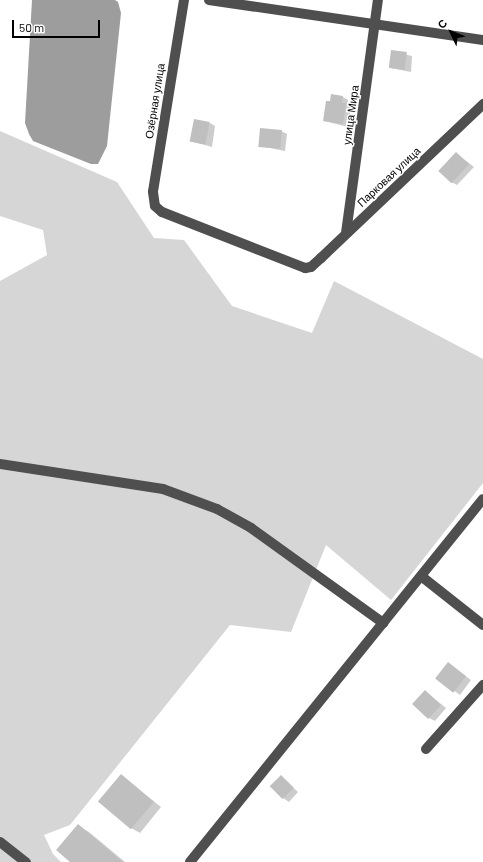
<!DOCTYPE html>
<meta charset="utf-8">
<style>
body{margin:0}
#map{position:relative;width:483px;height:862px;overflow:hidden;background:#fff;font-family:Barlow,sans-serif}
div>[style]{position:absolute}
.green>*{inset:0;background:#d6d6d6}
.water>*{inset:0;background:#9d9d9d}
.shadow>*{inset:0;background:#0003}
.building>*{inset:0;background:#bfbfbf;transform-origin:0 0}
.minor>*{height:10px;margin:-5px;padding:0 5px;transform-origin:5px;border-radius:5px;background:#4f4f4f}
span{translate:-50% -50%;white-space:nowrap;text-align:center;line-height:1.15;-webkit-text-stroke:3px #fff;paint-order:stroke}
.street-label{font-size:11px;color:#000}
.north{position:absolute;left:431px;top:12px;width:40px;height:40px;-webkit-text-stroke:3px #fff;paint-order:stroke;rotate:313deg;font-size:11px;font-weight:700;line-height:16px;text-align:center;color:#000}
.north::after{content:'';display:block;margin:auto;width:14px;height:18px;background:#000;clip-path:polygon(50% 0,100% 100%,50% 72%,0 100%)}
.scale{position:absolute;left:12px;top:20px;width:88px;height:18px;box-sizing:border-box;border:2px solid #000;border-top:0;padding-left:5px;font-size:12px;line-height:14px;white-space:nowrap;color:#000;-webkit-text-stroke:3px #fff;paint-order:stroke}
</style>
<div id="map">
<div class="green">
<i style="clip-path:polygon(0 131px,117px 182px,154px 238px,184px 240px,232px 306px,312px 333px,334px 281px,483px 359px,483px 483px,391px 600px,326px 545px,291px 632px,230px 625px,70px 825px,44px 835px,53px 854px,61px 862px,0 862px,0 281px,47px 255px,43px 230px,0 216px)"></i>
</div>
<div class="water">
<i style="clip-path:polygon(32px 0,115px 0,118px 2px,121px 13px,107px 146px,98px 164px,91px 164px,33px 141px,29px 134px,25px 123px)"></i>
</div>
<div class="shadow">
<i style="clip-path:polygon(392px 51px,412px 56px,411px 72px,390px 68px)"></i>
<i style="clip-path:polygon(343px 97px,348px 100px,348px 106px,351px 108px,348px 127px,324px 121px,331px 102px)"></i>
<i style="clip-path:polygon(210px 123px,215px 126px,212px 147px,191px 141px)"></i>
<i style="clip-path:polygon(281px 131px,287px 134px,285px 151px,260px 146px)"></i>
<i style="clip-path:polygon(456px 153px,474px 167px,457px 185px,451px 182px)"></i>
<i style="clip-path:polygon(453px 667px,471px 680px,460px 695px,437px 678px)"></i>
<i style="clip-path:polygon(425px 691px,446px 708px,435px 721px,429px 718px)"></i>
<i style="clip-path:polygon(121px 776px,161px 807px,140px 833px,131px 828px)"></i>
<i style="clip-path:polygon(281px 776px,298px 792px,289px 802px,283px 798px)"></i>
<i style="clip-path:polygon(78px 826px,89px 832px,125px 862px,72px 862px)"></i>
</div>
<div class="building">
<i style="left:391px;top:50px;width:16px;height:18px;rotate:7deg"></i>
<i style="clip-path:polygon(331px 94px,343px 96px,342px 103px,346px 103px,343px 124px,323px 121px,326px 101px,330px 101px)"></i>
<i style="left:194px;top:119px;width:16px;height:23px;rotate:11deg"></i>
<i style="left:260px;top:128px;width:22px;height:19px;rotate:5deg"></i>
<i style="left:456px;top:152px;width:18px;height:26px;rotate:43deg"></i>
<i style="left:448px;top:662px;width:23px;height:21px;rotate:38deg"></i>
<i style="left:425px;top:690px;width:22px;height:19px;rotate:43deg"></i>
<i style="left:121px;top:774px;width:43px;height:36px;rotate:40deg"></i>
<i style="left:281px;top:775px;width:18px;height:16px;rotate:45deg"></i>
<i style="clip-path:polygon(78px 824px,123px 862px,70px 862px,56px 850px)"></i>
</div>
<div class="minor">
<i style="left:184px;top:0;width:194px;rotate:99.2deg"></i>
<i style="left:153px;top:192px;width:14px;rotate:82deg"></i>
<i style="left:155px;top:206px;width:9px;rotate:41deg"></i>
<i style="left:162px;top:212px;width:154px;rotate:21.4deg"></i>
<i style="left:305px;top:268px;width:6px;rotate:-9deg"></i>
<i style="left:311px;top:267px;width:13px;rotate:-42deg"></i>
<i style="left:321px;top:258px;width:224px;rotate:-43.5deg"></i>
<i style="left:209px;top:0;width:277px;rotate:8.3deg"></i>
<i style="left:346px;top:233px;width:235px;rotate:-82.2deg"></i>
<i style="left:0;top:464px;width:165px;rotate:8.7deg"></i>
<i style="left:163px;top:489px;width:58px;rotate:20.3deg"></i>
<i style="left:217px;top:509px;width:39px;rotate:29deg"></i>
<i style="left:251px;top:528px;width:163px;rotate:35.7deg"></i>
<i style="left:421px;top:576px;width:79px;rotate:38.3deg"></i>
<i style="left:426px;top:749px;width:86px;rotate:-48.3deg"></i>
<i style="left:0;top:842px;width:33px;rotate:38deg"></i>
<i style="left:190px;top:862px;width:466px;rotate:-51.1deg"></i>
</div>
<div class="street-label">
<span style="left:155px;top:101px;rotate:-81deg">Озёрная улица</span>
<span style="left:351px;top:115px;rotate:-82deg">улица Мира</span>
<span style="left:389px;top:177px;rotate:-43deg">Парковая улица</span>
</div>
<div class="north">С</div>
<div class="scale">50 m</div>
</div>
